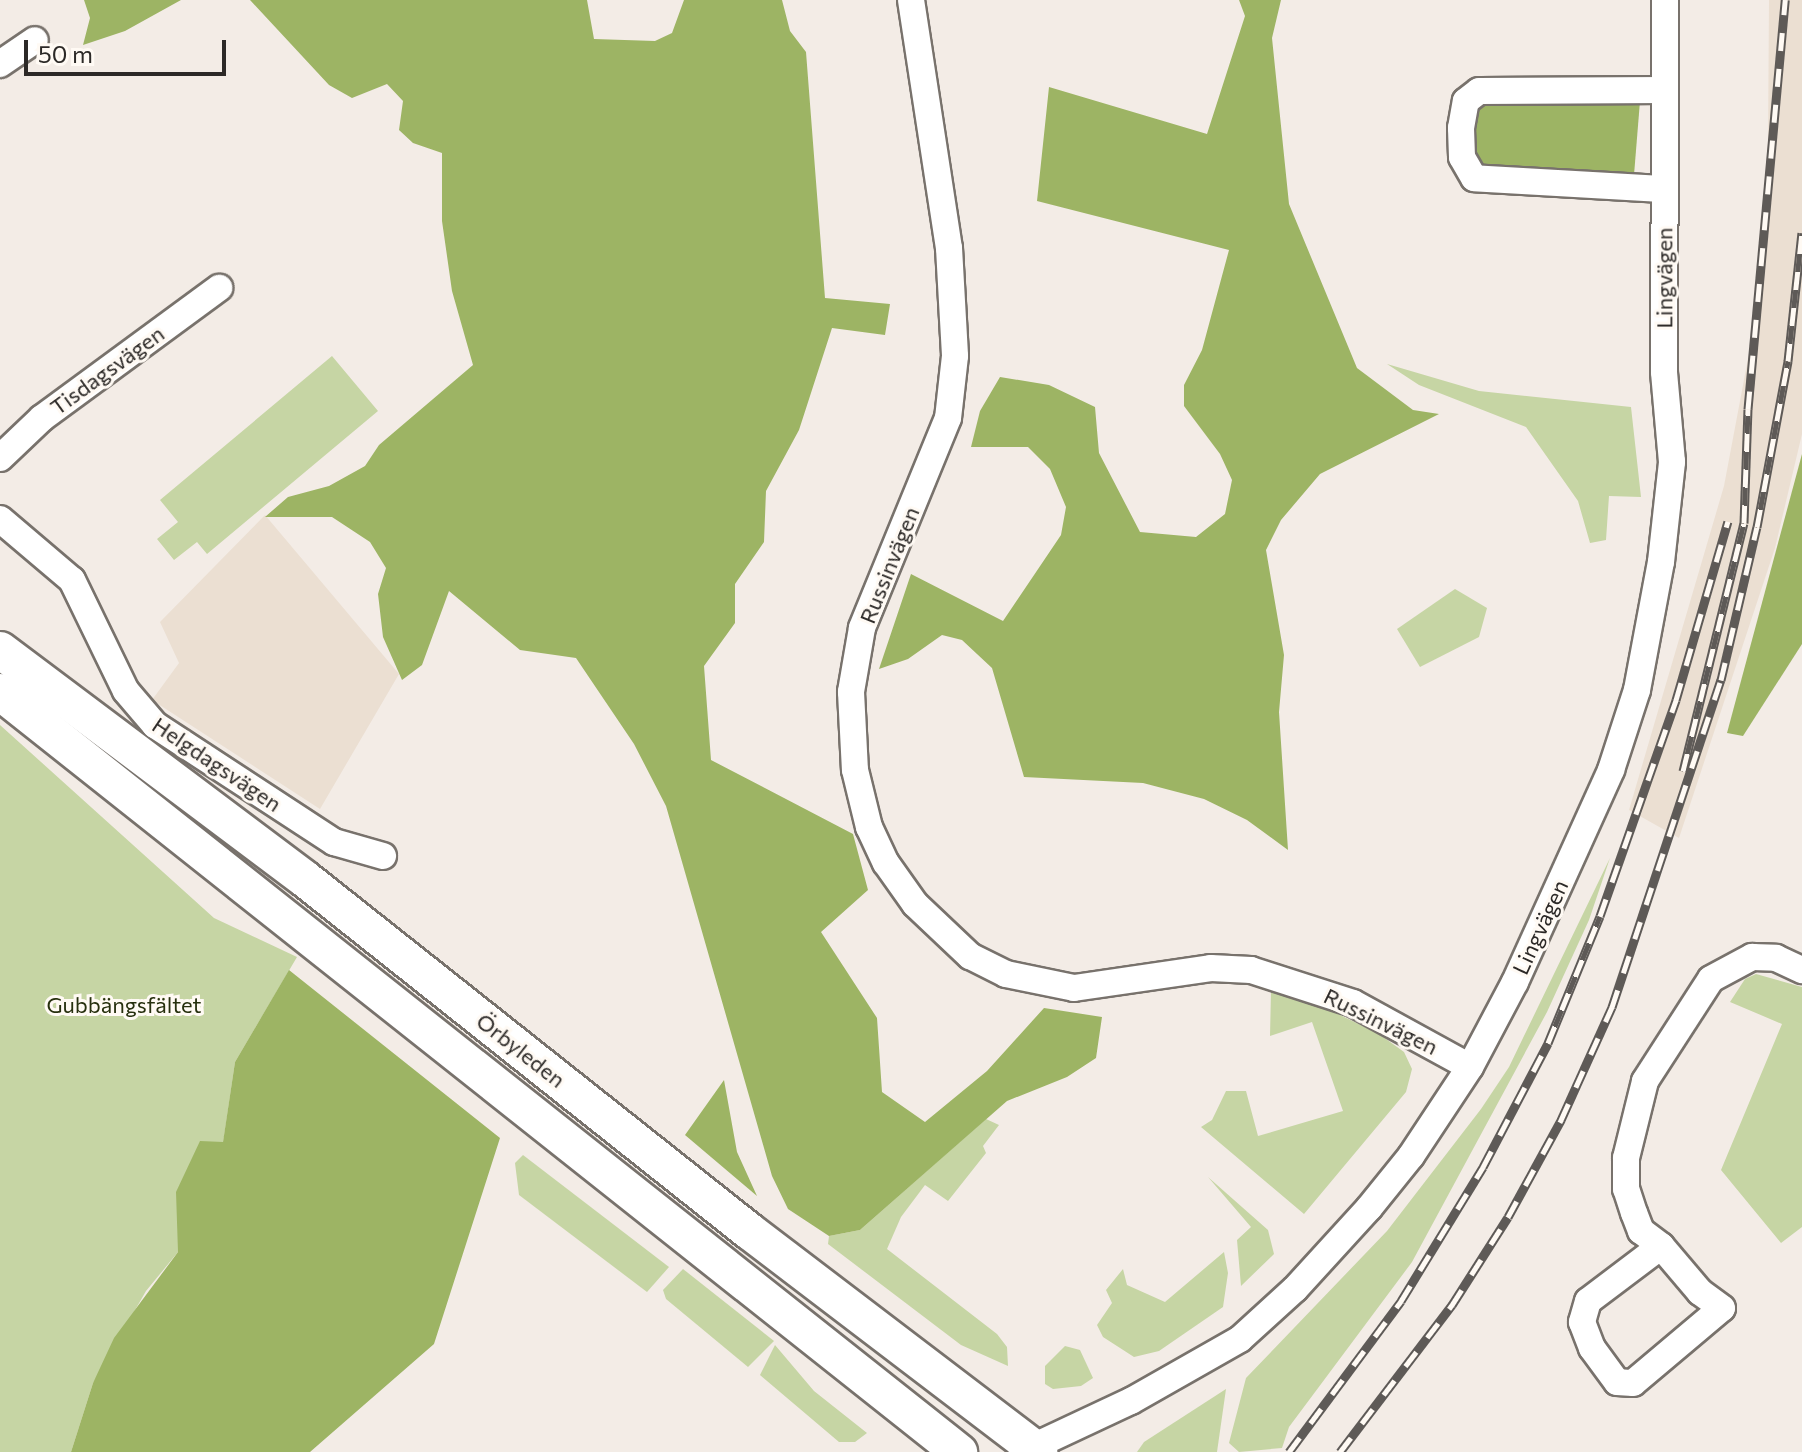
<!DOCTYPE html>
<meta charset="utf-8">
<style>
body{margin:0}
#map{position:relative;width:1802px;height:1452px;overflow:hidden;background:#f3ece6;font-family:Commissioner,sans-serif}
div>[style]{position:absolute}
.built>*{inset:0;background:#ebdfd2}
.green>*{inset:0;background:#c6d5a4}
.forest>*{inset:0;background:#9db464}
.roads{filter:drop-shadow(2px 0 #78726c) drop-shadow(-2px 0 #78726c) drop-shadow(0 2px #78726c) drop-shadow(0 -2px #78726c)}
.minor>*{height:26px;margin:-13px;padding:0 13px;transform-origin:13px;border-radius:13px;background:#fff}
.secondary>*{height:36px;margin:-18px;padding:0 18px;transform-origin:18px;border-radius:18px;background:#fff}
.rail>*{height:9px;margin-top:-4.5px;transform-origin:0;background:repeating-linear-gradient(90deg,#fffaf4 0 18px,#5e5a57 0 36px);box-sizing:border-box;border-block:2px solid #5e5a57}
span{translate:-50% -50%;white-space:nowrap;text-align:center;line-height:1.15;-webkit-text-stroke:6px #fffaf4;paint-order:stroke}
.street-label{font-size:22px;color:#2c2927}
.park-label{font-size:22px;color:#27300e}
.scale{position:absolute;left:24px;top:40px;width:202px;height:36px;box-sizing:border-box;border:4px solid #2c2927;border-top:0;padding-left:10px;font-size:24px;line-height:28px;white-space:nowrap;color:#2c2927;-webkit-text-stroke:6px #fffaf4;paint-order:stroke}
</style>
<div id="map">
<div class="built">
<i style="clip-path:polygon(1769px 0,1802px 0,1802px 434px,1775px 548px,1679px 838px,1629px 810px,1724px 486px,1756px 316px,1768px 143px)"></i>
<i style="clip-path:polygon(265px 515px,399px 674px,320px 809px,152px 700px,179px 663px,160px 622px)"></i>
</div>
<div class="green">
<i style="clip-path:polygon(332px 356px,378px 411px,207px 554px,197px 542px,174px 560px,157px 539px,178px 522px,160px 500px)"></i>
<i style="clip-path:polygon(1387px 364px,1479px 391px,1631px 407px,1641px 497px,1609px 496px,1606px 540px,1590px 543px,1578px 501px,1526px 427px,1419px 385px)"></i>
<i style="clip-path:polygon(1455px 589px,1487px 608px,1479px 637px,1420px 667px,1397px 629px)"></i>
<i style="clip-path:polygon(0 725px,214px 918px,297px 957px,235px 1062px,223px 1143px,178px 1229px,178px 1252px,146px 1291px,93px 1383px,71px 1452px,0 1452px)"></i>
<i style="clip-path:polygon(1610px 858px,1589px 920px,1547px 1012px,1412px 1262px,1289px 1427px,1282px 1448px,1239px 1452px,1229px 1443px,1246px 1378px,1387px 1231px,1481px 1109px,1509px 1067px)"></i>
<i style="clip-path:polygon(1756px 974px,1802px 987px,1802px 1227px,1781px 1243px,1721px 1170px,1782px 1024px,1730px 1002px,1745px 979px)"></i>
<i style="clip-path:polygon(1271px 990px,1291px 991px,1379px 1034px,1404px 1052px,1412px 1069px,1406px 1092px,1304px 1214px,1201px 1127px,1212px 1120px,1226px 1091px,1246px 1091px,1258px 1136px,1343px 1111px,1312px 1022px,1270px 1036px)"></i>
<i style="clip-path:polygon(986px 1119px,999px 1125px,983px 1146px,986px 1153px,948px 1201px,925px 1185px,901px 1217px,887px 1249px,997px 1334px,1007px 1347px,1008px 1366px,961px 1345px,828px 1244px,829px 1236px,860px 1230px)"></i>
<i style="clip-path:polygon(523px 1155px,669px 1267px,647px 1292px,519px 1195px,515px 1163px)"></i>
<i style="clip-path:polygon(1208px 1177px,1268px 1230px,1274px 1254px,1241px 1286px,1237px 1240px,1251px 1227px)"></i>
<i style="clip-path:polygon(1224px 1252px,1228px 1273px,1223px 1307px,1159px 1351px,1134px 1357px,1103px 1337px,1097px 1325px,1112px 1303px,1106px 1290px,1123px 1269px,1127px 1285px,1165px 1302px)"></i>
<i style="clip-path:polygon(683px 1269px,774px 1341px,748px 1367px,666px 1299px,663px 1290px)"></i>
<i style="clip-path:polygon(775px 1345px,814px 1391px,867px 1433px,855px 1442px,839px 1442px,760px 1375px)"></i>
<i style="clip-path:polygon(1065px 1346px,1080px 1350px,1093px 1378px,1081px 1386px,1053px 1389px,1045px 1384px,1045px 1366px)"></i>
<i style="clip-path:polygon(1226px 1389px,1217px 1452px,1137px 1452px,1144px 1442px)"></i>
</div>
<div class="forest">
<i style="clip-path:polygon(84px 0,181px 0,125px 31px,83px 45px,90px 18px)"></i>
<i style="clip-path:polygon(250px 0,587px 0,594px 39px,655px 41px,672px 33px,684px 0,782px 0,790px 31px,806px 52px,825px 298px,890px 304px,885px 335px,832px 328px,799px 430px,766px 491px,764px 542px,735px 584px,735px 623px,704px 666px,711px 760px,853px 834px,868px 890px,821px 932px,877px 1018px,882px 1092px,925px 1122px,987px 1071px,1044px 1008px,1102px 1017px,1096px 1058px,1067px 1077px,1007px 1101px,860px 1230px,829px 1236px,788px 1209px,772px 1176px,666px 806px,634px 744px,576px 658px,520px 650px,449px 591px,422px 665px,402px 680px,383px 637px,378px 594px,386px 568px,370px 542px,332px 517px,265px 517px,288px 497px,329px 486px,365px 466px,379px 445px,473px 365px,452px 291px,442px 221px,442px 153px,413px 143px,399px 130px,403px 101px,387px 84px,352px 98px,329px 85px)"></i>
<i style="clip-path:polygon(1239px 0,1281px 0,1272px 38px,1289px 204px,1357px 368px,1413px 410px,1439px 414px,1320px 474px,1281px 520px,1266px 550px,1284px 655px,1279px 712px,1288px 850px,1247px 820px,1204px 799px,1143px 783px,1024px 777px,992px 668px,962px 640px,942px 635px,908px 659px,879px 669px,911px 574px,1003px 621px,1061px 535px,1066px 507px,1050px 469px,1028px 447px,971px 447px,980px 411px,1000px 377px,1049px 385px,1095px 407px,1099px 453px,1140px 532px,1196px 537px,1225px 514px,1232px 480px,1220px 454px,1184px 406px,1184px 385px,1202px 350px,1229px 250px,1037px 201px,1049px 87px,1207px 134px,1245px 16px)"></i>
<i style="clip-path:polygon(1495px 96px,1640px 101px,1634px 175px,1487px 175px,1474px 161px,1473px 122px,1482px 106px)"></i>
<i style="clip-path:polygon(1802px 454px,1802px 644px,1743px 736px,1727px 733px)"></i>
<i style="clip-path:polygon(289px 970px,500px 1138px,434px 1344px,310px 1452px,71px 1452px,93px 1383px,114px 1338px,178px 1252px,176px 1192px,200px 1141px,223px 1142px,235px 1062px)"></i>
<i style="clip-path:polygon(724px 1080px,737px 1152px,757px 1196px,685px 1135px)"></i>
</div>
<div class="roads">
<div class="minor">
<i style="left:911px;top:0;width:251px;rotate:81.3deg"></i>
<i style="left:949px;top:248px;width:108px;rotate:86.8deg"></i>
<i style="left:955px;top:356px;width:62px;rotate:96.4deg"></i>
<i style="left:948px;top:418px;width:227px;rotate:112.3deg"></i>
<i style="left:862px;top:628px;width:65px;rotate:99.8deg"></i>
<i style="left:851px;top:692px;width:78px;rotate:87.1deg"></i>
<i style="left:855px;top:770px;width:59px;rotate:76.2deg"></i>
<i style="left:869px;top:827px;width:40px;rotate:65deg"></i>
<i style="left:886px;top:863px;width:50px;rotate:54.7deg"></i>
<i style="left:915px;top:904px;width:76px;rotate:43.4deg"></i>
<i style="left:970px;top:956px;width:40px;rotate:26.6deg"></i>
<i style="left:1006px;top:974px;width:69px;rotate:11.6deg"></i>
<i style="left:1074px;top:988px;width:138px;rotate:-8.3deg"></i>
<i style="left:1211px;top:968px;width:40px;rotate:2.9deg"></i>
<i style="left:1251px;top:970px;width:107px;rotate:17.9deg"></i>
<i style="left:1353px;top:1003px;width:133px;rotate:28.7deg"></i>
<i style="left:0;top:64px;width:42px;rotate:-34.4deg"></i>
<i style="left:1662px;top:189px;width:188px;rotate:-176.7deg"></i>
<i style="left:1474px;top:178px;width:24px;rotate:-120deg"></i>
<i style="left:1462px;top:157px;width:29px;rotate:-92deg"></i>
<i style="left:1461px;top:128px;width:27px;rotate:-80deg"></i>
<i style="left:1466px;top:101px;width:16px;rotate:-38deg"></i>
<i style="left:1479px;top:91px;width:185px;rotate:-0.3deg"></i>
<i style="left:0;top:458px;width:58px;rotate:-43.6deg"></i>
<i style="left:42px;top:418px;width:220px;rotate:-36.3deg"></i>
<i style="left:0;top:519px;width:94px;rotate:40.3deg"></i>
<i style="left:72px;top:580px;width:123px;rotate:64.1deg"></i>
<i style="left:126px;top:691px;width:45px;rotate:49.5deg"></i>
<i style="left:155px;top:725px;width:214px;rotate:33.2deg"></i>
<i style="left:334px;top:842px;width:51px;rotate:15.9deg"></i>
<i style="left:1661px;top:1246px;width:91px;rotate:143deg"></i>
<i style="left:1588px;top:1301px;width:22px;rotate:106deg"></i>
<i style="left:1582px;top:1322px;width:28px;rotate:69deg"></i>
<i style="left:1592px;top:1348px;width:42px;rotate:53.7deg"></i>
<i style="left:1617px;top:1382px;width:16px;rotate:4deg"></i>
<i style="left:1633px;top:1383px;width:116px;rotate:-40.1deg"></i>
<i style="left:1722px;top:1308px;width:27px;rotate:-144deg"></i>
<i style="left:1700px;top:1292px;width:60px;rotate:-130.3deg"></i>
<i style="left:1661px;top:1246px;width:25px;rotate:-143deg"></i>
<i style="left:1641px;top:1231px;width:19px;rotate:-111deg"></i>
<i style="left:1634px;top:1213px;width:25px;rotate:-108deg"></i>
<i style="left:1626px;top:1189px;width:31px;rotate:-90deg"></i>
<i style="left:1626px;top:1158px;width:79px;rotate:-76.1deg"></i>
<i style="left:1645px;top:1081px;width:121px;rotate:-57.1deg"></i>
<i style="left:1711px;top:979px;width:47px;rotate:-28.2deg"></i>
<i style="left:1752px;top:957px;width:24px;rotate:2deg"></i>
<i style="left:1776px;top:958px;width:29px;rotate:25deg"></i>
<i style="left:1022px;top:1452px;width:120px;rotate:-25.1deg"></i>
<i style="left:1131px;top:1401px;width:125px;rotate:-29.6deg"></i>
<i style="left:1240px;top:1339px;width:74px;rotate:-42.3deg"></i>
<i style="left:1295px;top:1289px;width:110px;rotate:-47.6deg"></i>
<i style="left:1369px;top:1208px;width:67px;rotate:-51.1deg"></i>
<i style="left:1411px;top:1156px;width:107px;rotate:-56.5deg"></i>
<i style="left:1470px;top:1067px;width:96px;rotate:-62.1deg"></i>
<i style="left:1515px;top:982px;width:233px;rotate:-65.6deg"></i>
<i style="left:1611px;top:770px;width:84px;rotate:-72deg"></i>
<i style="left:1637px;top:690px;width:130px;rotate:-79.4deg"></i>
<i style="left:1661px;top:562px;width:101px;rotate:-83.7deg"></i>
<i style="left:1672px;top:462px;width:90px;rotate:-95.1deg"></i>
<i style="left:1664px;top:372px;width:372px;rotate:-89.8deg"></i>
</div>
<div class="secondary">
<i style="left:0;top:650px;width:381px;rotate:36.9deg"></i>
<i style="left:305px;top:879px;width:567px;rotate:38.41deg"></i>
<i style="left:749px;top:1231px;width:365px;rotate:37.3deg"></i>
<i style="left:0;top:692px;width:1224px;rotate:38.4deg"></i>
</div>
</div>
<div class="rail">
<i style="left:1683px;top:771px;width:255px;rotate:-76.2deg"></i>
<i style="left:1744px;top:523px;width:114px;rotate:-88deg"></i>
<i style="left:1748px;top:409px;width:411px;rotate:-84.8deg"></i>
<i style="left:1289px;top:1452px;width:188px;rotate:-53.4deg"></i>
<i style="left:1401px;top:1301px;width:157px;rotate:-58.5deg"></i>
<i style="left:1483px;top:1167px;width:140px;rotate:-62.3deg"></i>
<i style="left:1548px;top:1043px;width:137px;rotate:-67.7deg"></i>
<i style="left:1600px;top:916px;width:229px;rotate:-70.6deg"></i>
<i style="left:1676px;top:700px;width:186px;rotate:-73.8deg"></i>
<i style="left:1340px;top:1452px;width:185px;rotate:-52.7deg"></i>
<i style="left:1452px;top:1305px;width:104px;rotate:-57.5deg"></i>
<i style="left:1508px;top:1217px;width:111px;rotate:-61.3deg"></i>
<i style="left:1561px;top:1120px;width:124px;rotate:-65.7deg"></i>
<i style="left:1612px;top:1007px;width:345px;rotate:-71.6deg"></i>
<i style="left:1721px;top:680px;width:157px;rotate:-76.8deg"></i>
<i style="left:1757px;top:527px;width:169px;rotate:-79.4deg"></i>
<i style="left:1788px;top:361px;width:129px;rotate:-83.8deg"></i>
</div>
<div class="street-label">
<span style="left:1664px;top:278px;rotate:-90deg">Lingvägen</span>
<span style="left:107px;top:370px;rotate:-36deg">Tisdagsvägen</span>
<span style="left:889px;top:565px;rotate:-68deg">Russinvägen</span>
<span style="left:217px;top:764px;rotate:34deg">Helgdagsvägen</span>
<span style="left:1540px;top:927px;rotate:-65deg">Lingvägen</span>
<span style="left:1381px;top:1021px;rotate:26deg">Russinvägen</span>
<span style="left:521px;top:1050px;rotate:38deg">Örbyleden</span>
</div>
<div class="park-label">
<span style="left:124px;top:1005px">Gubbängsfältet</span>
</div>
<div class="scale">50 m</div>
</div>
